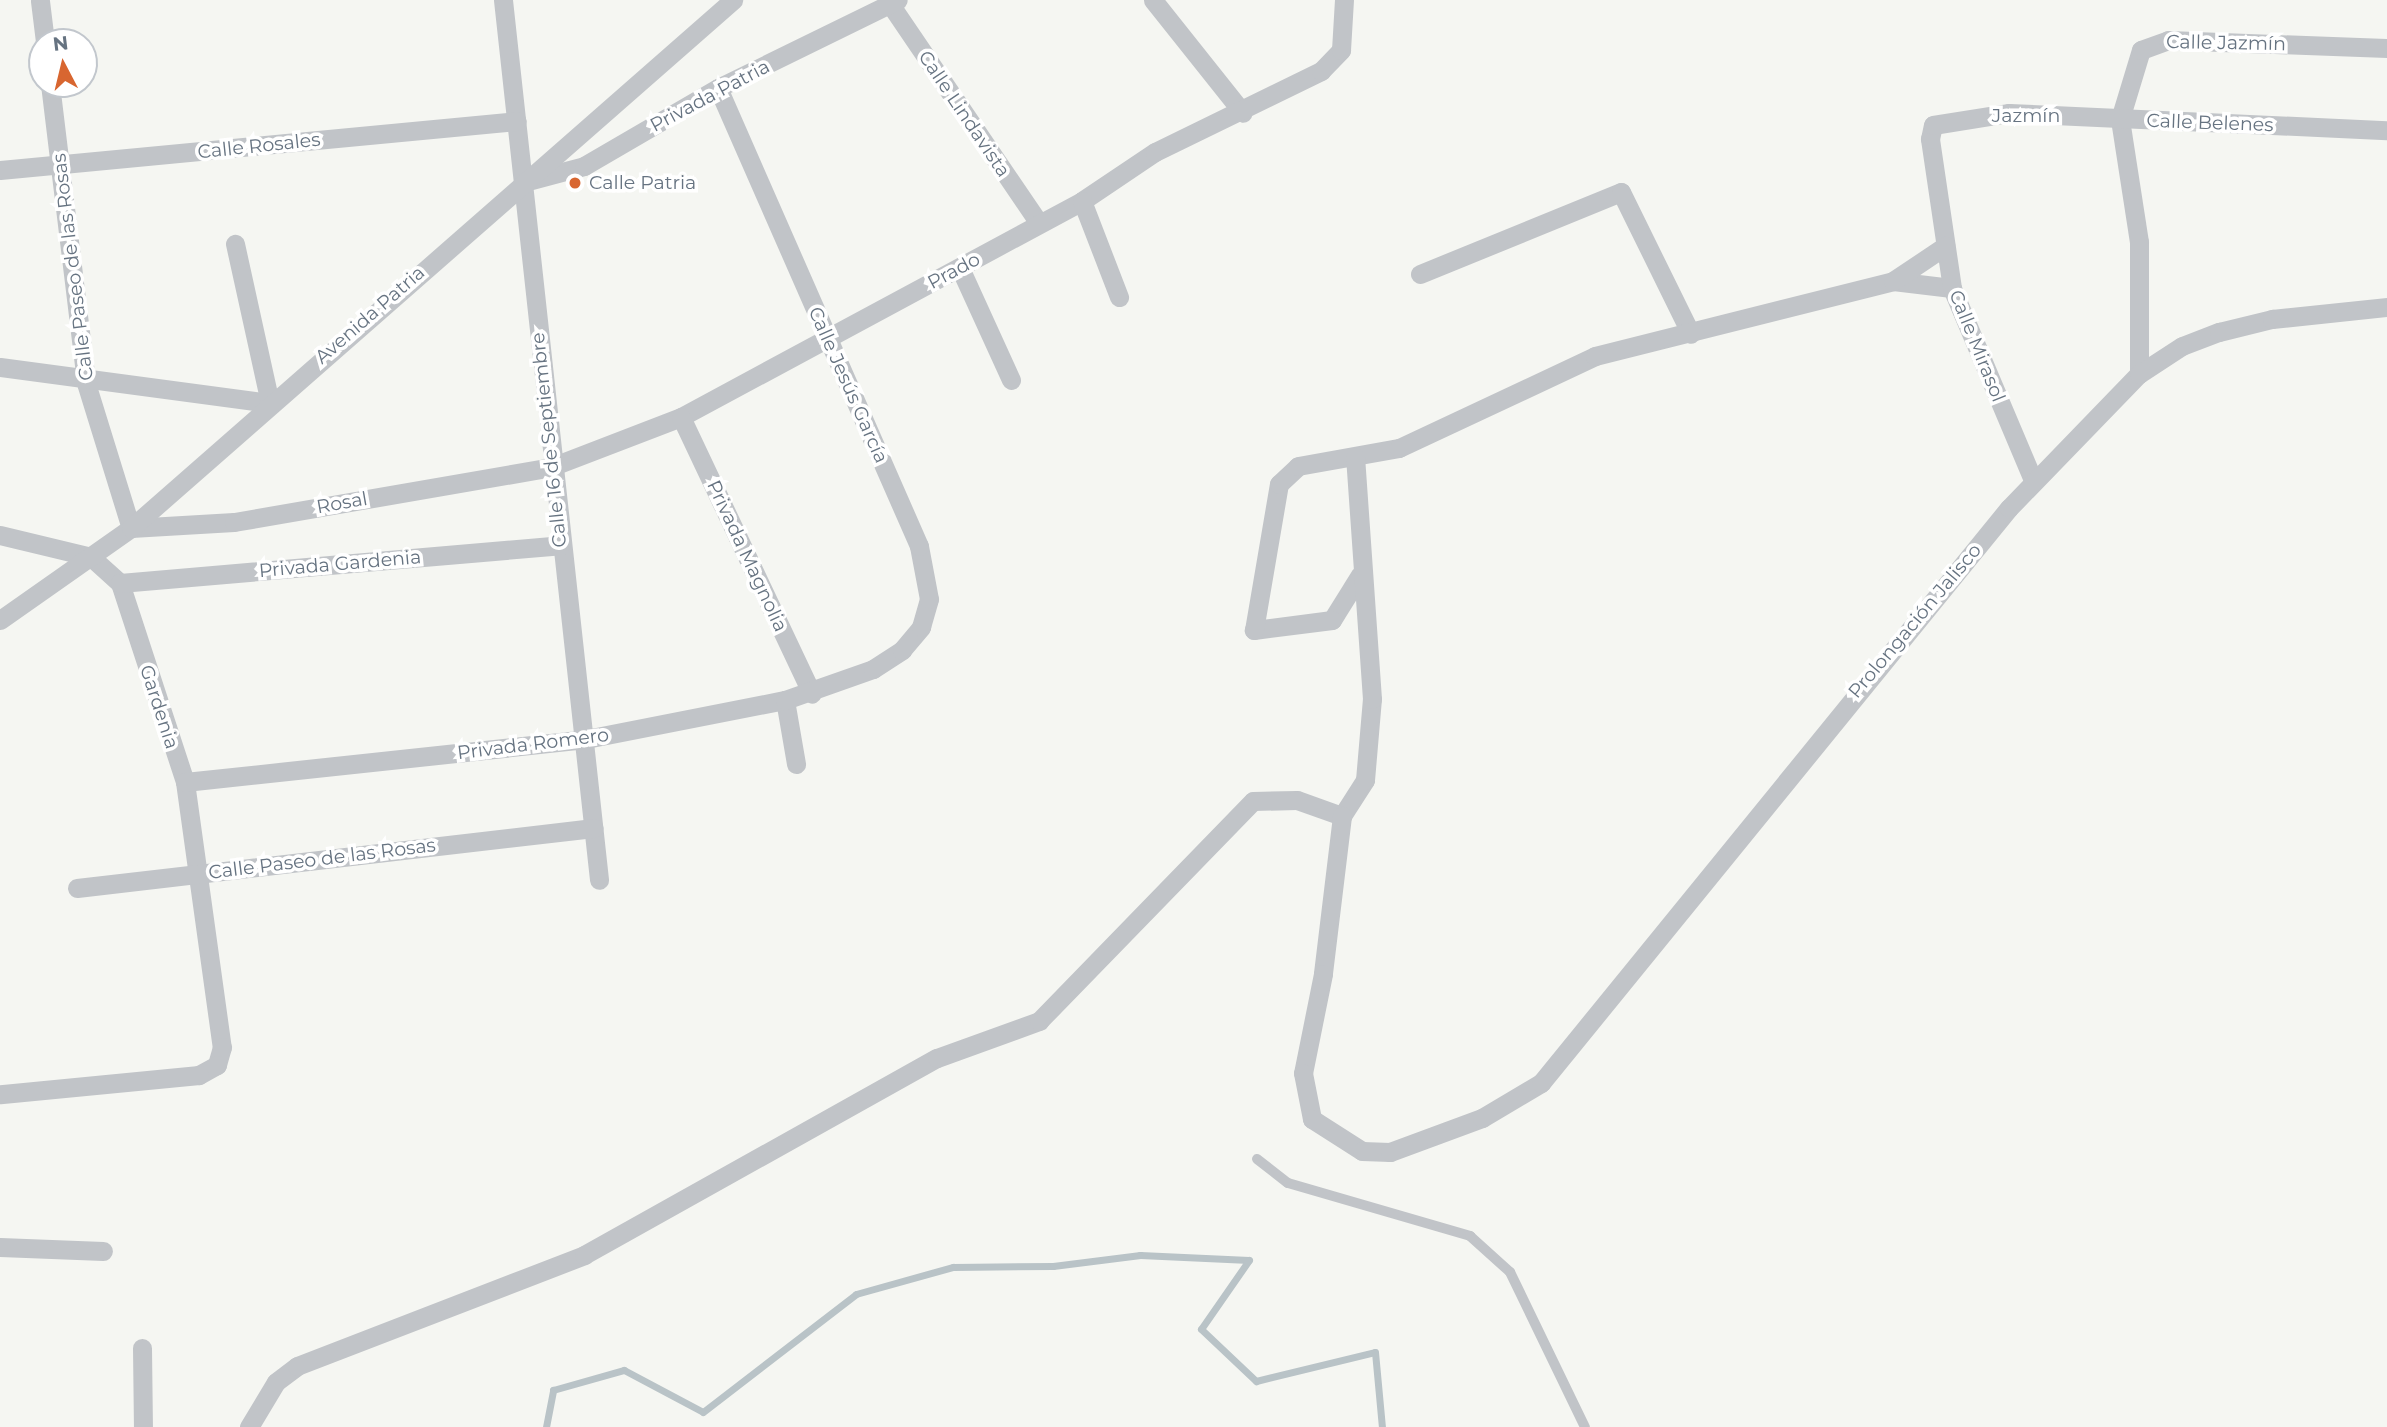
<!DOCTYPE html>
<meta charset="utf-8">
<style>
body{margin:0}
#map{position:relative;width:2387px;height:1427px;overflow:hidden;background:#f5f6f2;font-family:Montserrat,sans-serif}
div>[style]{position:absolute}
.stream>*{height:7px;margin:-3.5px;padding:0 3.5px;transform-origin:3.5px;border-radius:3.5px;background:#b9c3c7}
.lane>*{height:10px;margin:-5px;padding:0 5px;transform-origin:5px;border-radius:5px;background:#c1c4c8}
.street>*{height:19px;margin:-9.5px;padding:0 9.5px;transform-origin:9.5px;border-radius:9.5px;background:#c1c4c8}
.dots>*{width:19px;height:19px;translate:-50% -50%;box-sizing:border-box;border:4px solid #fff;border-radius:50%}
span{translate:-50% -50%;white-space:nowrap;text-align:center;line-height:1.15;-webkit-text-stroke:7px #fff;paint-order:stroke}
.street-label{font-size:19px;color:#667381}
.poi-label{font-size:19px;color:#667381}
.left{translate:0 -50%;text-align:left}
.north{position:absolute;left:28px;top:28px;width:70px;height:70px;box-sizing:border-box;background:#fff;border:2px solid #c2c7cd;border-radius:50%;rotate:353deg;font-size:19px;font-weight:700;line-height:28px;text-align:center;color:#667381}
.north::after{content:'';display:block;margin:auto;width:24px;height:32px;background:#d86630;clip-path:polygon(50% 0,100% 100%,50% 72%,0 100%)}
</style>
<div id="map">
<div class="stream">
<i style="left:546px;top:1427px;width:38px;rotate:-79deg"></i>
<i style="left:553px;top:1390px;width:74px;rotate:-15.7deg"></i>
<i style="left:624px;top:1370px;width:89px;rotate:28deg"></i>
<i style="left:703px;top:1412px;width:193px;rotate:-37.6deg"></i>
<i style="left:856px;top:1294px;width:101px;rotate:-15.6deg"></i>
<i style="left:953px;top:1267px;width:100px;rotate:-0.6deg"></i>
<i style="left:1053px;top:1266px;width:88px;rotate:-7.2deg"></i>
<i style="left:1140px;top:1255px;width:109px;rotate:2.6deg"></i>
<i style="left:1249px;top:1260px;width:84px;rotate:124.8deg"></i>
<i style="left:1201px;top:1329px;width:76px;rotate:43.4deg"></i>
<i style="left:1256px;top:1381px;width:122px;rotate:-13.7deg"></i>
<i style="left:1375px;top:1352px;width:75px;rotate:84.7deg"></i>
</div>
<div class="lane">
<i style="left:1257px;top:1159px;width:39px;rotate:38deg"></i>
<i style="left:1288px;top:1183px;width:190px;rotate:16.2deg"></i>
<i style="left:1470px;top:1236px;width:54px;rotate:42deg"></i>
<i style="left:1510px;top:1272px;width:172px;rotate:64.2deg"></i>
</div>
<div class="street">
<i style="left:503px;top:0;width:885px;rotate:83.77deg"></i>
<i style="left:1153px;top:0;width:144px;rotate:51.5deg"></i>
<i style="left:40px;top:1px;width:41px;rotate:83deg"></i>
<i style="left:890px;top:4px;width:265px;rotate:55.8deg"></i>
<i style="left:50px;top:84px;width:301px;rotate:83.1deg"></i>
<i style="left:86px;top:383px;width:152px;rotate:72.8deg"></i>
<i style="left:131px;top:528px;width:103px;rotate:-3.3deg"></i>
<i style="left:234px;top:522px;width:322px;rotate:-9.8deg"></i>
<i style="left:551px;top:467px;width:139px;rotate:-21deg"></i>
<i style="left:681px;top:417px;width:455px;rotate:-28.3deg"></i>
<i style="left:1082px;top:201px;width:88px;rotate:-33.9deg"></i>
<i style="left:1155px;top:152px;width:185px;rotate:-26deg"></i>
<i style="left:1321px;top:71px;width:29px;rotate:-46deg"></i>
<i style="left:1341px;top:50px;width:50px;rotate:-86.6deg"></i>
<i style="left:0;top:170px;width:519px;rotate:-5.41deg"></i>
<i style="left:524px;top:182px;width:62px;rotate:-14.9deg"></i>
<i style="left:584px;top:166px;width:155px;rotate:-30.2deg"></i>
<i style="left:718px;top:88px;width:200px;rotate:-26.1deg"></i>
<i style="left:1082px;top:201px;width:103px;rotate:68.9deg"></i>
<i style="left:960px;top:268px;width:123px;rotate:65.5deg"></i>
<i style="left:1420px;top:274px;width:217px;rotate:-22.2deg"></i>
<i style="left:1621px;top:192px;width:158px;rotate:63.8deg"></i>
<i style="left:1893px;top:281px;width:59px;rotate:6.8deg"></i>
<i style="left:0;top:367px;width:272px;rotate:7.6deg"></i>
<i style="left:270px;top:403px;width:163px;rotate:-102.4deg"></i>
<i style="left:2139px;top:374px;width:132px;rotate:-90deg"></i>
<i style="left:2139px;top:242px;width:124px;rotate:-98.8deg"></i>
<i style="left:2120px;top:119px;width:72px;rotate:-73.1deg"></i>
<i style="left:2141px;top:50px;width:29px;rotate:-20deg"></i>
<i style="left:2168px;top:40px;width:219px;rotate:2.1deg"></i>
<i style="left:681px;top:417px;width:306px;rotate:64.7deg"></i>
<i style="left:2033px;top:480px;width:208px;rotate:-112.9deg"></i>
<i style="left:1952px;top:288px;width:151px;rotate:-98.4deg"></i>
<i style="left:1930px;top:139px;width:14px;rotate:-78deg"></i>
<i style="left:1933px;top:125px;width:77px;rotate:-9deg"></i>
<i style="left:2009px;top:113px;width:378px;rotate:2.6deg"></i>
<i style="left:0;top:535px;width:94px;rotate:13.6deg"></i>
<i style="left:91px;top:557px;width:39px;rotate:42deg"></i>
<i style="left:120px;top:583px;width:209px;rotate:71.9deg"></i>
<i style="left:185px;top:782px;width:268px;rotate:82.1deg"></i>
<i style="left:222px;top:1047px;width:19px;rotate:106deg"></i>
<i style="left:217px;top:1065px;width:21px;rotate:151deg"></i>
<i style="left:199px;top:1075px;width:200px;rotate:174.5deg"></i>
<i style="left:1360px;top:575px;width:53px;rotate:121.9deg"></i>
<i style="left:1332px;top:620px;width:79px;rotate:172.7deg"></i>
<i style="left:1254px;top:630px;width:148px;rotate:-80.3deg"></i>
<i style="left:1279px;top:484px;width:26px;rotate:-43deg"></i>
<i style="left:1298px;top:466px;width:103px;rotate:-10.1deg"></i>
<i style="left:1399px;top:448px;width:217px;rotate:-25.1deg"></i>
<i style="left:1595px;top:356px;width:307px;rotate:-14.1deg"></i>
<i style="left:1893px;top:281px;width:63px;rotate:-33.9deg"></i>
<i style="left:120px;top:583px;width:442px;rotate:-4.9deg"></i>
<i style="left:0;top:620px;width:160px;rotate:-35.1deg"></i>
<i style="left:131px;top:528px;width:801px;rotate:-41.25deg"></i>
<i style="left:785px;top:700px;width:65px;rotate:80.2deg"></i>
<i style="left:185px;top:782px;width:403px;rotate:-6.1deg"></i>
<i style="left:586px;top:739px;width:203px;rotate:-11.1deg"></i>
<i style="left:785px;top:700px;width:93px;rotate:-19.4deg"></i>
<i style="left:873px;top:669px;width:35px;rotate:-33deg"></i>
<i style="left:902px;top:650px;width:30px;rotate:-50deg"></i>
<i style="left:921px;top:627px;width:29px;rotate:-74deg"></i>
<i style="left:929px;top:599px;width:54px;rotate:-100.7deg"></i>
<i style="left:919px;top:546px;width:500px;rotate:-113.69deg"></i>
<i style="left:1342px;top:816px;width:43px;rotate:-57.4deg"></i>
<i style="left:1365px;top:780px;width:81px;rotate:-85.1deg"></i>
<i style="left:1372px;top:699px;width:242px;rotate:-94deg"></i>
<i style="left:77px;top:888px;width:520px;rotate:-6.62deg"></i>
<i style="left:0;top:1247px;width:103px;rotate:2.2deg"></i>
<i style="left:142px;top:1348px;width:79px;rotate:89.3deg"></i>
<i style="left:249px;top:1427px;width:52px;rotate:-59deg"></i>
<i style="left:276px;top:1382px;width:26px;rotate:-37deg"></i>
<i style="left:297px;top:1366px;width:308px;rotate:-21.1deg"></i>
<i style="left:584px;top:1255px;width:404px;rotate:-29.2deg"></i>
<i style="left:937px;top:1058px;width:109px;rotate:-19.9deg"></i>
<i style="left:1039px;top:1021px;width:307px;rotate:-45.8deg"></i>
<i style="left:1253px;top:801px;width:44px;rotate:-1.3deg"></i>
<i style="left:1297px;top:800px;width:48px;rotate:19.6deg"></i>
<i style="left:1342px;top:816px;width:159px;rotate:96.9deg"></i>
<i style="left:1323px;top:974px;width:101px;rotate:101.4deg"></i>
<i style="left:1303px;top:1073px;width:47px;rotate:78.9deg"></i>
<i style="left:1312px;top:1119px;width:59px;rotate:32.6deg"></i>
<i style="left:1362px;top:1151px;width:28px;rotate:2deg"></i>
<i style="left:1390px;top:1152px;width:98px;rotate:-20.3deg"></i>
<i style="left:1482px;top:1118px;width:69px;rotate:-30.7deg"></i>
<i style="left:1541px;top:1083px;width:741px;rotate:-50.86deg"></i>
<i style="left:2009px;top:508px;width:187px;rotate:-45.9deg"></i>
<i style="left:2139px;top:374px;width:51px;rotate:-33.1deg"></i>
<i style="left:2182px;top:346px;width:40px;rotate:-21deg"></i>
<i style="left:2219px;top:332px;width:55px;rotate:-13.8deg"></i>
<i style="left:2272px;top:319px;width:116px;rotate:-6deg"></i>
</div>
<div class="dots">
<i style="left:575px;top:183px;background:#d86630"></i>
</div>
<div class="street-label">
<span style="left:2226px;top:43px;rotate:1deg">Calle Jazmín</span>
<span style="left:710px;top:96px;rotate:-28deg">Privada Patria</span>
<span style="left:964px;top:114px;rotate:56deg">Calle Lindavista</span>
<span style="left:2026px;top:116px">Jazmín</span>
<span style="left:2210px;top:123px;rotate:2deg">Calle Belenes</span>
<span style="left:259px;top:146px;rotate:-6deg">Calle Rosales</span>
<span style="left:73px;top:267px;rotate:-97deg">Calle Paseo de las Rosas</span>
<span style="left:954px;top:271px;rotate:-28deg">Prado</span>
<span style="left:370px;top:315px;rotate:-41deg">Avenida Patria</span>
<span style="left:1977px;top:346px;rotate:68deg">Calle Mirasol</span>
<span style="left:848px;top:385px;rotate:66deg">Calle Jesús García</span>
<span style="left:549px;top:440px;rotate:-96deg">Calle 16 de Septiembre</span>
<span style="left:342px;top:503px;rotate:-10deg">Rosal</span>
<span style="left:747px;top:556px;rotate:65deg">Privada Magnolia</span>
<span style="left:340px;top:564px;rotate:-5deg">Privada Gardenia</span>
<span style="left:1915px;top:621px;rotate:-50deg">Prolongación Jalisco</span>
<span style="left:159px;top:707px;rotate:72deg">Gardenia</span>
<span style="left:533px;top:744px;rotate:-7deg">Privada Romero</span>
<span style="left:322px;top:859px;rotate:-7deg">Calle Paseo de las Rosas</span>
</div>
<div class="poi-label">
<span class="left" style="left:589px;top:183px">Calle Patria</span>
</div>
<div class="north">N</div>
</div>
